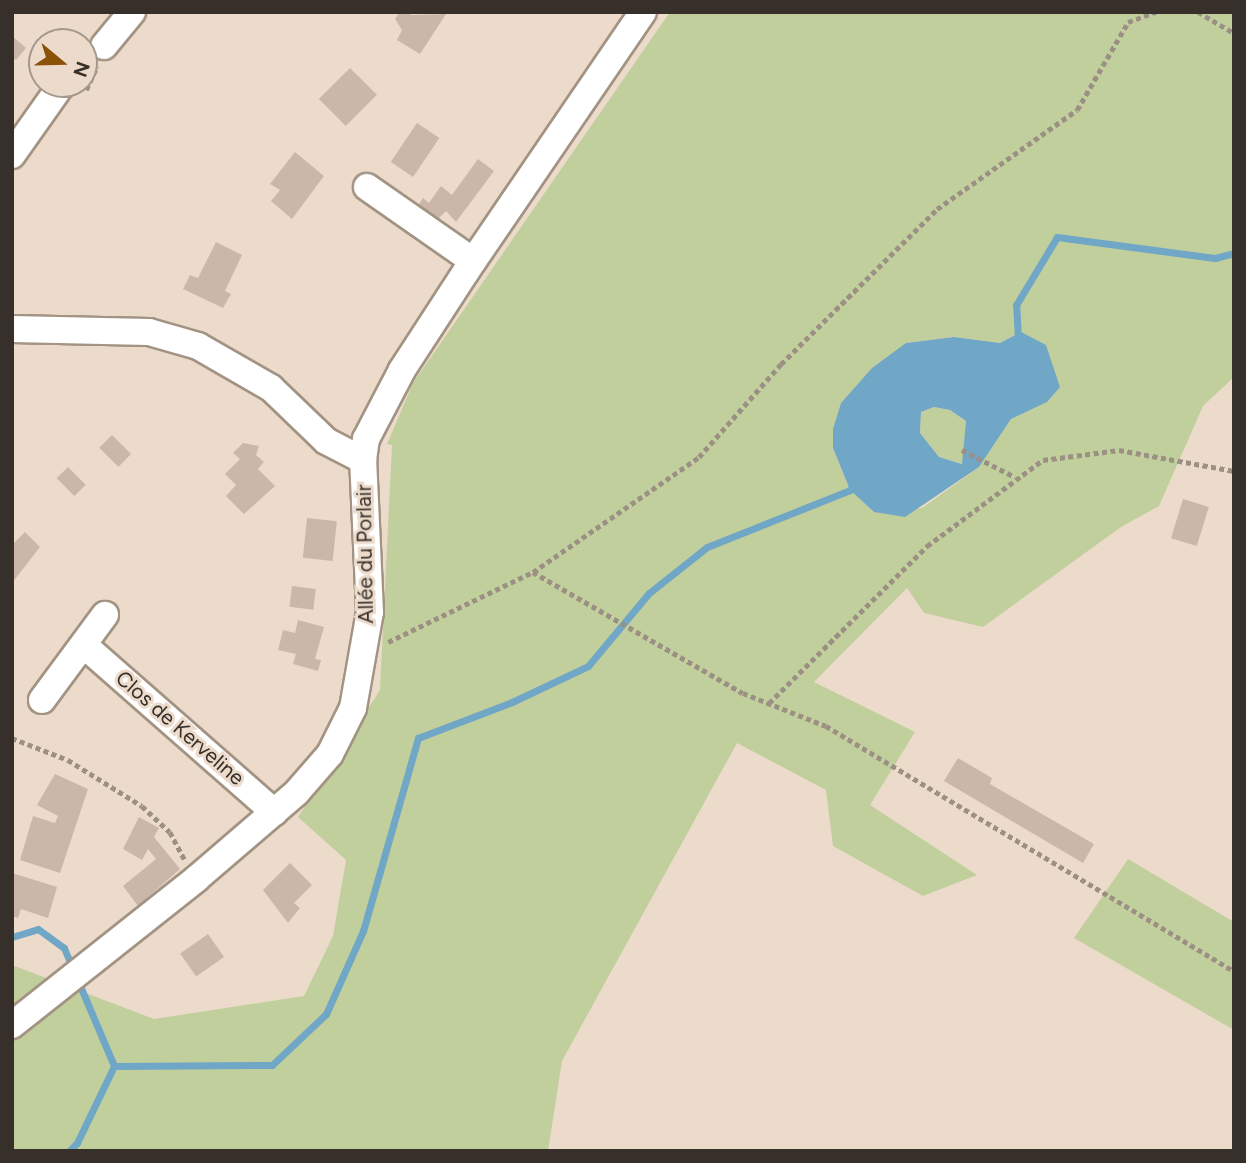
<!DOCTYPE html>
<meta charset="utf-8">
<style>
body{margin:0}
#map{position:relative;width:1246px;height:1163px;overflow:hidden;background:#ecdbcb;font-family:Figtree,sans-serif}
div>[style]{position:absolute}
.green>*{inset:0;background:#c1cf9d}
.water>*{inset:0;background:#70a6c6}
.stream>*{height:7px;margin:-3.5px;padding:0 3.5px;transform-origin:3.5px;border-radius:3.5px;background:#70a6c6}
.building>*{inset:0;background:#cab7a9;transform-origin:0 0}
.path>*{height:4.5px;margin-top:-2.25px;transform-origin:0;background:repeating-linear-gradient(90deg,#9c9084 0 5px,transparent 0 8.5px)}
.roads{filter:drop-shadow(2px 0 #a29383) drop-shadow(-2px 0 #a29383) drop-shadow(0 2px #a29383) drop-shadow(0 -2px #a29383)}
.minor>*{height:26px;margin:-13px;padding:0 13px;transform-origin:13px;border-radius:13px;background:#fff}
span{translate:-50% -50%;white-space:nowrap;text-align:center;line-height:1.15;-webkit-text-stroke:6px #ecdbcb;paint-order:stroke}
.street-label{font-size:21px;color:#37302a}
.frame{position:absolute;inset:0;border:14px solid #37302a;pointer-events:none}
.north{position:absolute;left:28px;top:28px;width:70px;height:70px;box-sizing:border-box;background:#ecdbcb;border:2px solid #a4978b;border-radius:50%;rotate:109deg;font-size:19px;font-weight:700;line-height:28px;text-align:center;color:#37302a}
.north::after{content:'';display:block;margin:auto;width:24px;height:32px;background:#8a5107;clip-path:polygon(50% 0,100% 100%,50% 72%,0 100%)}
</style>
<div id="map">
<div class="green">
<i style="clip-path:polygon(evenodd,670px 12px,1234px 12px,1234px 377px,1203px 406px,1159px 506px,1121px 527px,983px 627px,924px 613px,907px 588px,814px 682px,915px 732px,870px 805px,977px 875px,923px 896px,833px 846px,826px 790px,737px 743px,562px 1061px,548px 1151px,12px 1151px,12px 965px,154px 1019px,304px 996px,333px 936px,346px 860px,298px 817px,380px 690px,392px 445px,387px 444px,413px 383px,670px 12px,1021px 332px,1047px 402px,1011px 419px,979px 467px,922px 508px,874px 512px,850px 490px,833px 448px,906px 343px,954px 337px,1000px 343px,1021px 332px)"></i>
<i style="clip-path:polygon(934px 407px,950px 410px,966px 421px,963px 464px,939px 457px,920px 433px,921px 412px)"></i>
<i style="clip-path:polygon(1128px 859px,1234px 922px,1234px 1030px,1074px 938px)"></i>
</div>
<div class="water">
<i style="clip-path:polygon(evenodd,1021px 332px,1046px 345px,1060px 387px,1047px 402px,1011px 419px,979px 467px,905px 517px,874px 512px,850px 490px,833px 448px,833px 429px,841px 403px,872px 368px,906px 343px,954px 337px,1000px 343px,1021px 332px,934px 407px,950px 410px,966px 421px,962px 464px,939px 457px,920px 433px,921px 412px,934px 407px)"></i>
</div>
<div class="stream">
<i style="left:1018px;top:339px;width:34px;rotate:-93deg"></i>
<i style="left:1016px;top:305px;width:79px;rotate:-58.9deg"></i>
<i style="left:1057px;top:237px;width:159px;rotate:7.6deg"></i>
<i style="left:1215px;top:258px;width:20px;rotate:-15deg"></i>
<i style="left:12px;top:937px;width:27px;rotate:-17deg"></i>
<i style="left:38px;top:929px;width:32px;rotate:36deg"></i>
<i style="left:64px;top:948px;width:128px;rotate:67deg"></i>
<i style="left:114px;top:1066px;width:85px;rotate:115.7deg"></i>
<i style="left:77px;top:1143px;width:11px;rotate:135deg"></i>
<i style="left:114px;top:1066px;width:158px;rotate:-0.4deg"></i>
<i style="left:272px;top:1065px;width:74px;rotate:-43.4deg"></i>
<i style="left:326px;top:1014px;width:91px;rotate:-66deg"></i>
<i style="left:363px;top:931px;width:201px;rotate:-74.1deg"></i>
<i style="left:418px;top:738px;width:101px;rotate:-21deg"></i>
<i style="left:512px;top:702px;width:84px;rotate:-25.3deg"></i>
<i style="left:588px;top:666px;width:95px;rotate:-50.1deg"></i>
<i style="left:649px;top:593px;width:74px;rotate:-38.4deg"></i>
<i style="left:707px;top:547px;width:154px;rotate:-21.7deg"></i>
<i style="left:850px;top:490px;width:7px;rotate:-56deg"></i>
</div>
<div class="building">
<i style="clip-path:polygon(400px 12px,413px 15px,446px 14px,420px 54px,397px 40px,402px 30px,395px 19px)"></i>
<i style="clip-path:polygon(12px 36px,26px 48px,16px 60px,12px 57px)"></i>
<i style="left:350px;top:68px;width:38px;height:44px;rotate:45deg"></i>
<i style="left:417px;top:123px;width:27px;height:47px;rotate:34deg"></i>
<i style="clip-path:polygon(295px 152px,324px 176px,292px 219px,271px 201px,280px 190px,270px 184px)"></i>
<i style="clip-path:polygon(478px 159px,494px 171px,456px 222px,446px 211px,435px 222px,416px 209px,423px 198px,429px 203px,441px 186px,452px 195px)"></i>
<i style="clip-path:polygon(216px 242px,242px 255px,225px 291px,231px 294px,223px 308px,183px 289px,190px 275px,198px 278px)"></i>
<i style="left:112px;top:435px;width:27px;height:18px;rotate:45deg"></i>
<i style="clip-path:polygon(243px 443px,259px 446px,256px 455px,264px 462px,258px 469px,275px 486px,244px 514px,226px 496px,236px 485px,225px 474px,240px 459px,233px 453px)"></i>
<i style="left:68px;top:467px;width:25px;height:16px;rotate:45deg"></i>
<i style="left:1183px;top:499px;width:27px;height:41px;rotate:17deg"></i>
<i style="left:307px;top:518px;width:30px;height:40px;rotate:6deg"></i>
<i style="clip-path:polygon(25px 532px,40px 547px,12px 583px,12px 545px)"></i>
<i style="left:292px;top:586px;width:24px;height:21px;rotate:7deg"></i>
<i style="clip-path:polygon(298px 620px,324px 627px,315px 659px,321px 660px,318px 671px,293px 664px,296px 654px,278px 650px,283px 630px,295px 633px)"></i>
<i style="clip-path:polygon(958px 758px,992px 778px,990px 784px,1094px 844px,1083px 863px,944px 781px)"></i>
<i style="clip-path:polygon(55px 774px,88px 789px,60px 873px,20px 860px,33px 816px,55px 823px,58px 816px,37px 805px)"></i>
<i style="clip-path:polygon(139px 817px,159px 828px,154px 837px,180px 869px,138px 906px,123px 886px,156px 859px,148px 849px,142px 860px,123px 849px)"></i>
<i style="clip-path:polygon(290px 863px,312px 885px,294px 903px,300px 908px,288px 923px,263px 890px)"></i>
<i style="clip-path:polygon(12px 873px,57px 887px,48px 918px,21px 909px,18px 918px,12px 916px)"></i>
<i style="left:208px;top:934px;width:28px;height:34px;rotate:55deg"></i>
</div>
<div class="path">
<i style="left:1198px;top:12px;width:42px;rotate:30.3deg"></i>
<i style="left:86px;top:90px;width:26px;rotate:-65deg"></i>
<i style="left:962px;top:450px;width:59px;rotate:27deg"></i>
<i style="left:533px;top:572px;width:242px;rotate:30deg"></i>
<i style="left:743px;top:693px;width:89px;rotate:21.7deg"></i>
<i style="left:826px;top:726px;width:476px;rotate:31deg"></i>
<i style="left:388px;top:642px;width:161px;rotate:-25.8deg"></i>
<i style="left:533px;top:572px;width:202px;rotate:-34.7deg"></i>
<i style="left:699px;top:457px;width:124px;rotate:-48.6deg"></i>
<i style="left:781px;top:364px;width:220px;rotate:-44.8deg"></i>
<i style="left:937px;top:209px;width:171px;rotate:-35.3deg"></i>
<i style="left:1077px;top:110px;width:102px;rotate:-59.9deg"></i>
<i style="left:1128px;top:22px;width:30px;rotate:-20deg"></i>
<i style="left:769px;top:703px;width:223px;rotate:-44.8deg"></i>
<i style="left:927px;top:546px;width:144px;rotate:-36.6deg"></i>
<i style="left:1043px;top:460px;width:77px;rotate:-7.5deg"></i>
<i style="left:1119px;top:450px;width:117px;rotate:10.3deg"></i>
<i style="left:12px;top:738px;width:60px;rotate:21.4deg"></i>
<i style="left:68px;top:760px;width:87px;rotate:31.9deg"></i>
<i style="left:142px;top:806px;width:38px;rotate:43deg"></i>
<i style="left:170px;top:832px;width:32px;rotate:62deg"></i>
</div>
<div class="roads">
<div class="minor">
<i style="left:104px;top:46px;width:44px;rotate:-50.5deg"></i>
<i style="left:12px;top:155px;width:87px;rotate:-54.8deg"></i>
<i style="left:367px;top:187px;width:129px;rotate:34.9deg"></i>
<i style="left:12px;top:329px;width:137px;rotate:1.3deg"></i>
<i style="left:149px;top:332px;width:51px;rotate:15.9deg"></i>
<i style="left:198px;top:346px;width:84px;rotate:29.9deg"></i>
<i style="left:271px;top:388px;width:76px;rotate:43.9deg"></i>
<i style="left:326px;top:441px;width:42px;rotate:27.2deg"></i>
<i style="left:85px;top:646px;width:252px;rotate:41.3deg"></i>
<i style="left:42px;top:700px;width:106px;rotate:-53.5deg"></i>
<i style="left:12px;top:1025px;width:235px;rotate:-38.4deg"></i>
<i style="left:196px;top:879px;width:133px;rotate:-40.7deg"></i>
<i style="left:297px;top:792px;width:50px;rotate:-49deg"></i>
<i style="left:330px;top:754px;width:51px;rotate:-63.4deg"></i>
<i style="left:353px;top:708px;width:97px;rotate:-80deg"></i>
<i style="left:370px;top:612px;width:152px;rotate:-92.6deg"></i>
<i style="left:363px;top:460px;width:21px;rotate:-82deg"></i>
<i style="left:366px;top:439px;width:78px;rotate:-62.4deg"></i>
<i style="left:402px;top:370px;width:119px;rotate:-57deg"></i>
<i style="left:467px;top:270px;width:312px;rotate:-55.7deg"></i>
</div>
</div>
<div class="street-label">
<span style="left:365px;top:554px;rotate:-91deg">Allée du Porlair</span>
<span style="left:180px;top:728px;rotate:41deg">Clos de Kerveline</span>
</div>
<div class="frame"></div>
<div class="north">N</div>
</div>
